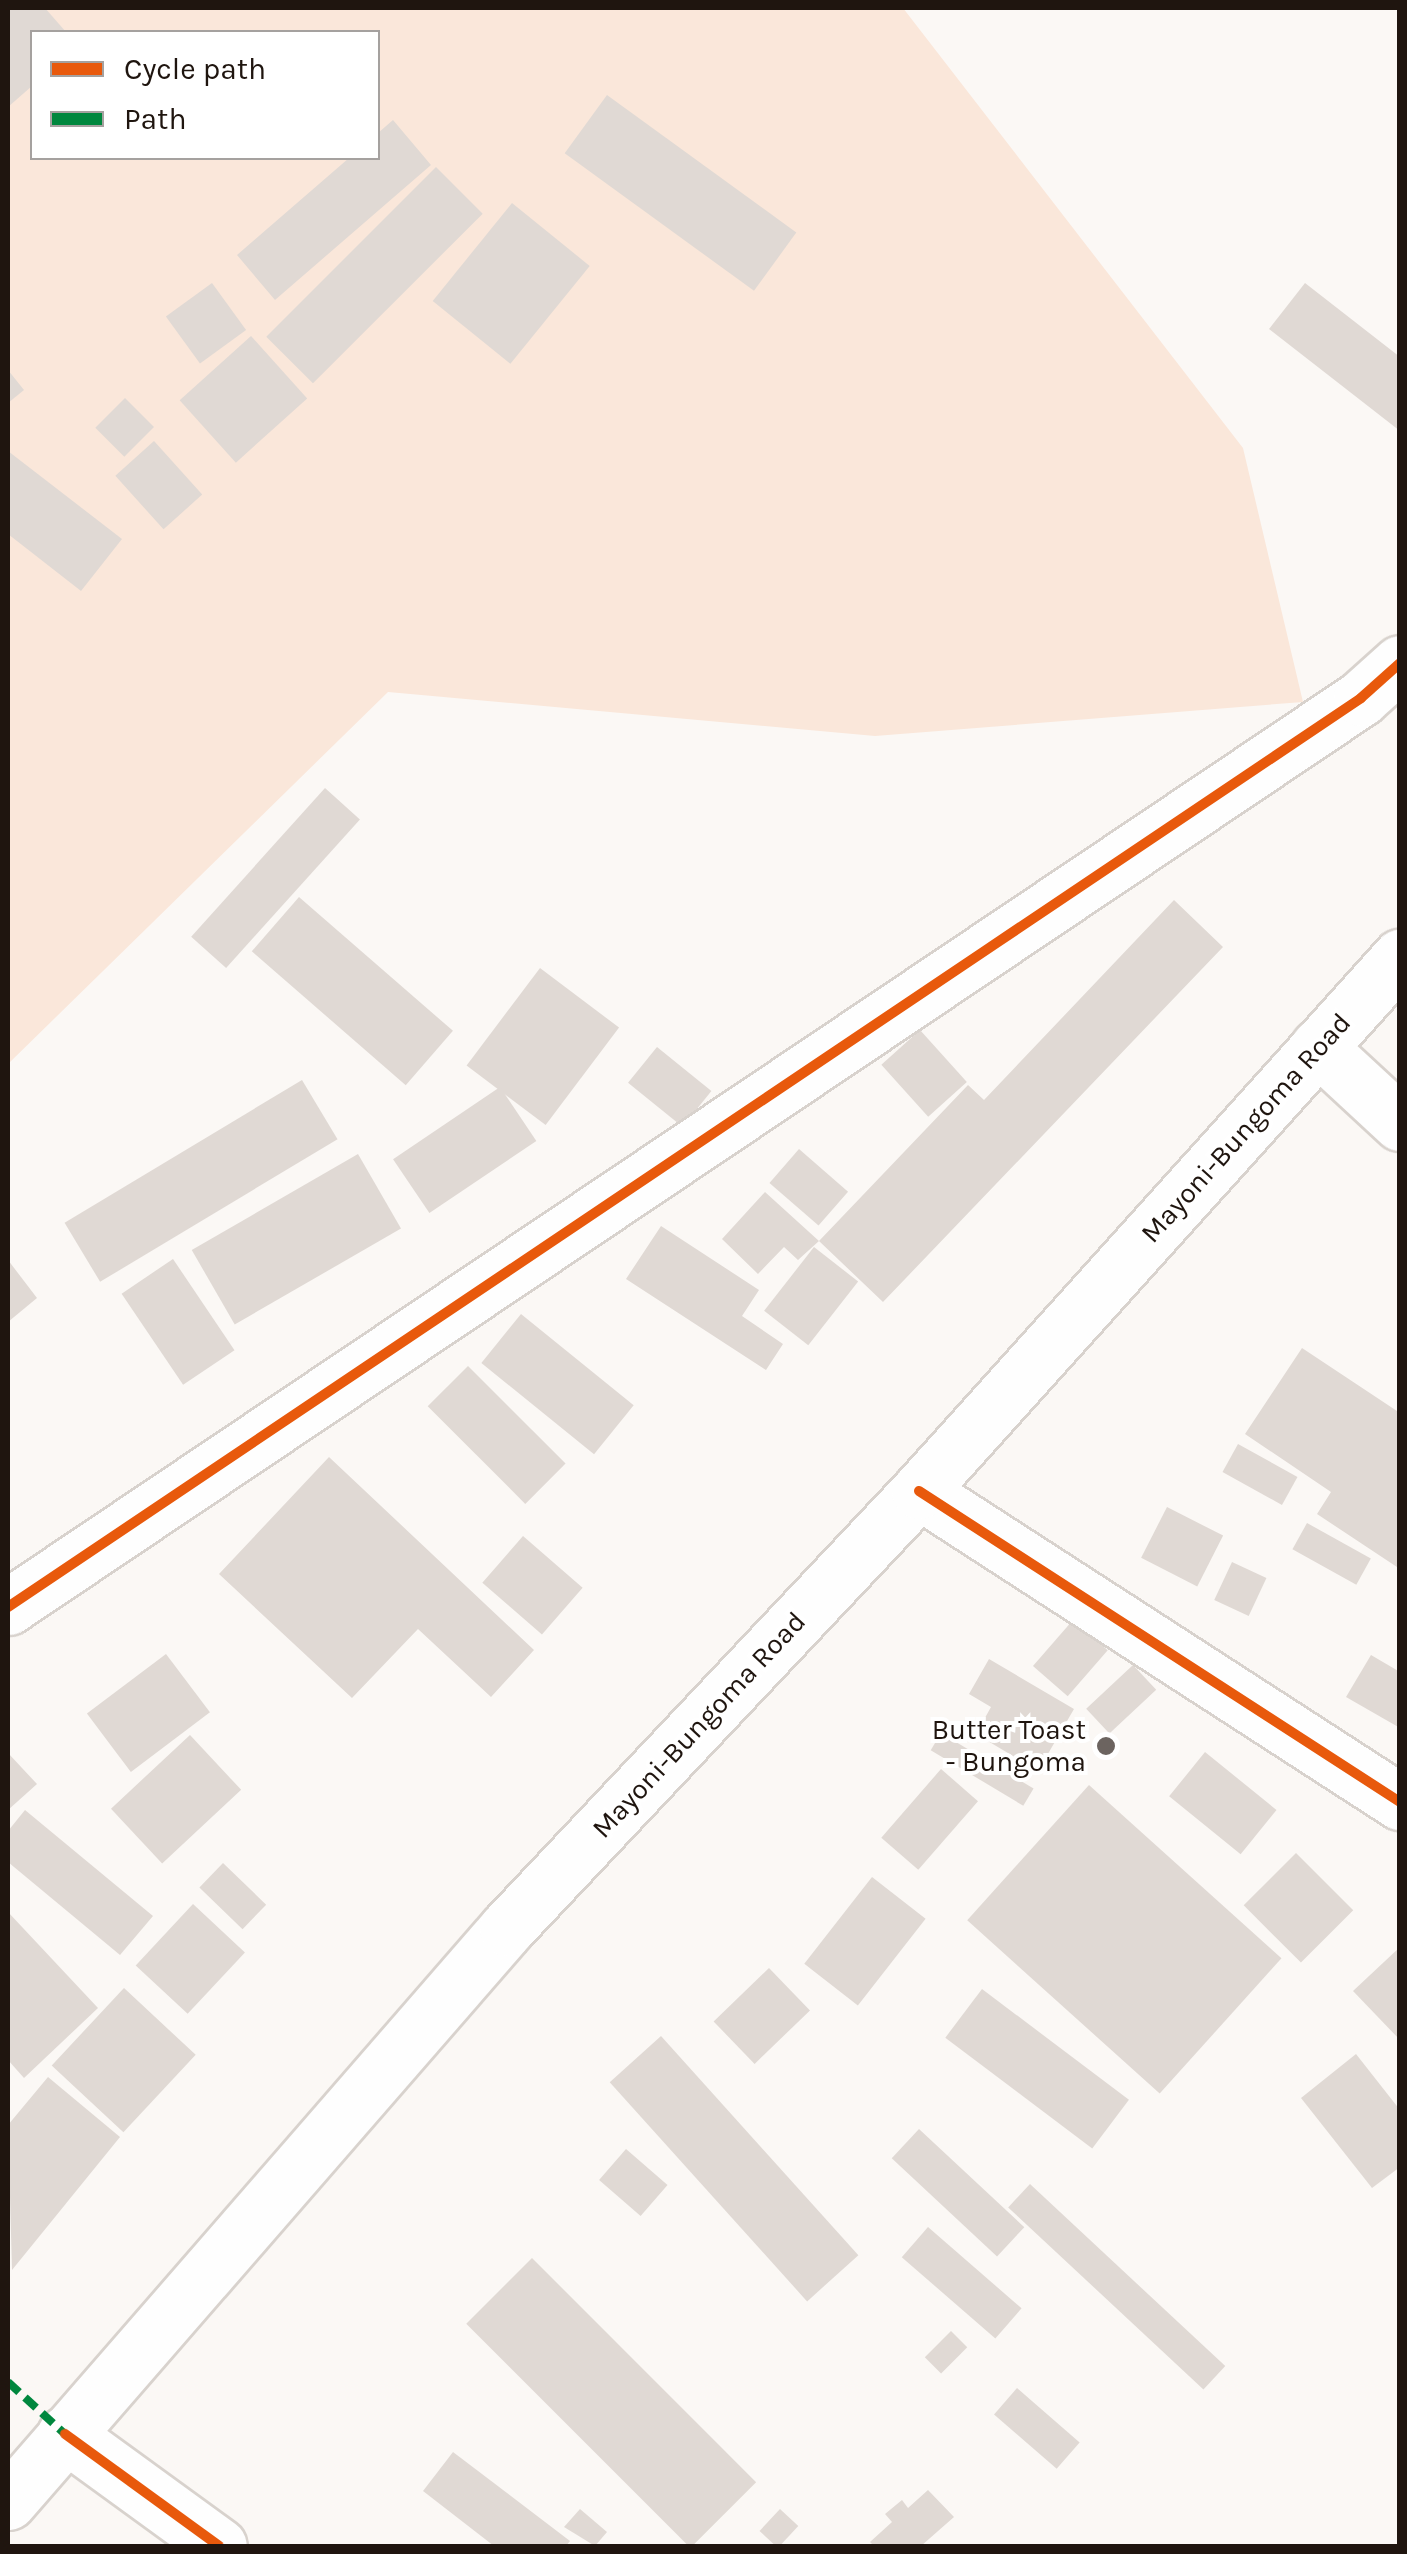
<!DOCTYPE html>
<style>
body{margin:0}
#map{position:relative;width:1407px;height:2554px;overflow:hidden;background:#fbf8f5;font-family:Karla,sans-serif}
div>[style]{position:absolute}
.green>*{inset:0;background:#fae7da}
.building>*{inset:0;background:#e0d9d4;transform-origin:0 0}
.roads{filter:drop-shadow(2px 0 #d8d2cd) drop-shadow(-2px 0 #d8d2cd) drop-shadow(0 2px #d8d2cd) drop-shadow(0 -2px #d8d2cd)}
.minor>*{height:55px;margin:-27.5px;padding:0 27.5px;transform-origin:27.5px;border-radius:27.5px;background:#fefefe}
.major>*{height:55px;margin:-27.5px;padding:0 27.5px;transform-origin:27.5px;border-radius:27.5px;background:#fefefe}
.quiet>*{height:8px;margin-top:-4px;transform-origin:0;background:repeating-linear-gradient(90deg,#00873e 0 15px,transparent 0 23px)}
.cycleway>*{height:10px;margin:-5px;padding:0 5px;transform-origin:5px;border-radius:5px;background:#e8590c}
.dots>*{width:28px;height:28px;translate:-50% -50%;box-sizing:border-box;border:5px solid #fff;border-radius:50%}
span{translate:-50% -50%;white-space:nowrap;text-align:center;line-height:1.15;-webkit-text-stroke:8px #fff;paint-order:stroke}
.street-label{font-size:28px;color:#1f150f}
.poi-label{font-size:28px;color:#1f150f}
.right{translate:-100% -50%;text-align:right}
.frame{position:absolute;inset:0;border:10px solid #1f150f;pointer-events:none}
.legend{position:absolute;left:30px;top:30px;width:350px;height:130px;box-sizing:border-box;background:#fff;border:2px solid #a5a19f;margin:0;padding:12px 18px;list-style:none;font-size:30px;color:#1f150f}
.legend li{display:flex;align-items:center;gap:20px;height:50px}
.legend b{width:50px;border:2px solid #a5a19f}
</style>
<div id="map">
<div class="green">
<i style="clip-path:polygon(evenodd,8px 8px,903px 8px,1243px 448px,1303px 702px,875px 736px,388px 692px,8px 1064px,8px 8px,32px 32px,378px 32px,378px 158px,32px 158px,32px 32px)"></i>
</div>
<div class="building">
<i style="clip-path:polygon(8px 8px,45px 8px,66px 32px,32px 32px,32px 86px,8px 107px)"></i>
<i style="left:607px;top:95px;width:234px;height:72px;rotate:36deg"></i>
<i style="clip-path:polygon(393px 120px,431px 165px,275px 300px,237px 255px,349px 158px,378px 158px,378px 133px)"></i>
<i style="left:436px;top:167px;width:66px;height:240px;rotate:45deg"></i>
<i style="left:512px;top:203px;width:100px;height:126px;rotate:39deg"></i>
<i style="left:212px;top:283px;width:58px;height:57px;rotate:54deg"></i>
<i style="clip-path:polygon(1305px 283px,1400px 357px,1400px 431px,1269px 329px)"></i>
<i style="left:251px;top:336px;width:84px;height:96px;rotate:48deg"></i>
<i style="clip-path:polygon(8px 370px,24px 390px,8px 403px)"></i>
<i style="left:125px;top:398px;width:41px;height:42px;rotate:45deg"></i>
<i style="left:154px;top:441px;width:72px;height:52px;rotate:48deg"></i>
<i style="clip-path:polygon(8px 451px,122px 539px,81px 591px,8px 534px)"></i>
<i style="left:325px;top:788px;width:47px;height:200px;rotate:42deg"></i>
<i style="left:299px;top:897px;width:204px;height:72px;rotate:41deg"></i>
<i style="clip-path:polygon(1174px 900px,1223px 947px,883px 1302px,819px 1241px,968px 1085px,984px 1100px)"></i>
<i style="left:540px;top:968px;width:99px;height:122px;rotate:37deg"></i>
<i style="left:920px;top:1030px;width:70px;height:52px;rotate:48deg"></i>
<i style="left:657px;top:1047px;width:70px;height:46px;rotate:39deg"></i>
<i style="left:302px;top:1080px;width:69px;height:277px;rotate:59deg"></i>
<i style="left:500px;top:1087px;width:65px;height:129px;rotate:56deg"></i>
<i style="left:799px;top:1149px;width:65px;height:45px;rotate:41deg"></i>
<i style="left:358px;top:1154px;width:86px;height:192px;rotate:60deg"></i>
<i style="clip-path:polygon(765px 1192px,819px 1241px,798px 1260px,784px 1247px,758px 1274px,722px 1239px)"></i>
<i style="clip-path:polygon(661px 1226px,759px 1290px,742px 1316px,783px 1344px,766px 1370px,626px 1279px)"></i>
<i style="left:814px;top:1247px;width:56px;height:81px;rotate:38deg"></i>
<i style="left:173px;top:1259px;width:110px;height:62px;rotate:56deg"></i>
<i style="clip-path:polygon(8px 1260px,37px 1298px,8px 1322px)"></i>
<i style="left:521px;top:1314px;width:145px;height:63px;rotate:39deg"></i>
<i style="clip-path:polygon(1302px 1348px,1400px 1413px,1400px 1569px,1317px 1514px,1331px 1492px,1245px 1434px)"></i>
<i style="left:468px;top:1366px;width:138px;height:57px;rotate:45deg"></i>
<i style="left:1238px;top:1444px;width:68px;height:32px;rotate:29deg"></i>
<i style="clip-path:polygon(329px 1457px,534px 1650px,491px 1697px,418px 1629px,352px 1698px,219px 1574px)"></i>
<i style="left:1167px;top:1507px;width:63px;height:57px;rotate:27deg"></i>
<i style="left:1307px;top:1523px;width:73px;height:30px;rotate:29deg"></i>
<i style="left:523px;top:1536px;width:79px;height:62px;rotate:41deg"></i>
<i style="left:1232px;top:1562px;width:38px;height:42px;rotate:25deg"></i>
<i style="left:1073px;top:1620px;width:46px;height:61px;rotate:41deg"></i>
<i style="left:166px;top:1654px;width:73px;height:99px;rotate:53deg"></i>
<i style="clip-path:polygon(1371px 1655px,1400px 1672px,1400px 1728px,1346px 1697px)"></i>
<i style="clip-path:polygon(989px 1659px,1074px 1709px,1038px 1771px,976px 1734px,991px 1707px,969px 1694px)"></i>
<i style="left:1133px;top:1665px;width:34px;height:64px;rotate:47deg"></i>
<i style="left:941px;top:1733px;width:108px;height:20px;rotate:31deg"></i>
<i style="left:190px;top:1735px;width:75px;height:108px;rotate:47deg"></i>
<i style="left:1205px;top:1752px;width:92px;height:57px;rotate:39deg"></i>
<i style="clip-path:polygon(8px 1753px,37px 1784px,8px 1810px)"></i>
<i style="left:941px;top:1769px;width:49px;height:91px;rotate:41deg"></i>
<i style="left:1089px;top:1785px;width:259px;height:182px;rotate:42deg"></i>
<i style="clip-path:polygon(25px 1810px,153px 1916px,120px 1955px,8px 1862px,8px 1831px)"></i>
<i style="left:1296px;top:1853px;width:81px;height:74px;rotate:45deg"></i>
<i style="left:223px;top:1863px;width:60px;height:34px;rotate:44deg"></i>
<i style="left:872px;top:1877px;width:68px;height:110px;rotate:38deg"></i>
<i style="left:193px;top:1904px;width:71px;height:84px;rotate:43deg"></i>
<i style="clip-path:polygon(8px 1912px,98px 2008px,24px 2078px,8px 2060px)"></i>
<i style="clip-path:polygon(1400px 1947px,1400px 2040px,1353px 1991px)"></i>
<i style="left:769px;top:1968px;width:59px;height:77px;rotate:46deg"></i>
<i style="left:124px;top:1988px;width:98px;height:106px;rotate:43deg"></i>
<i style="left:982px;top:1989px;width:184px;height:61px;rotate:37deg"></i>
<i style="left:661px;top:2036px;width:295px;height:69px;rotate:48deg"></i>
<i style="clip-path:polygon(1356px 2054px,1400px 2110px,1400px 2167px,1372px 2188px,1301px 2098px)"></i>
<i style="clip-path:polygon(48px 2077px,120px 2137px,12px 2270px,8px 2125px)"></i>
<i style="left:919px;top:2129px;width:144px;height:40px;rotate:43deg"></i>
<i style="left:626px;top:2149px;width:55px;height:41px;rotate:41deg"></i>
<i style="left:1030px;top:2184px;width:267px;height:32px;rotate:43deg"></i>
<i style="left:928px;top:2227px;width:124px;height:40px;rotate:41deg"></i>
<i style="left:532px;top:2258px;width:317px;height:93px;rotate:45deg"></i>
<i style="left:951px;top:2331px;width:23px;height:37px;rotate:45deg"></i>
<i style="left:1017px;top:2388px;width:83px;height:35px;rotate:41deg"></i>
<i style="clip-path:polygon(453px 2452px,570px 2541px,566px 2546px,494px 2546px,423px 2491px)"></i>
<i style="clip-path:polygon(928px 2490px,954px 2517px,921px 2546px,874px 2546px,870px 2542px,892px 2522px,885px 2514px,902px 2500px,908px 2508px)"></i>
<i style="clip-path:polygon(580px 2509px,607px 2532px,595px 2546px,564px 2527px)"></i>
<i style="left:780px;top:2509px;width:25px;height:30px;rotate:43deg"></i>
</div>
<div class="roads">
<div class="minor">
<i style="left:1318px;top:1047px;width:112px;rotate:42.8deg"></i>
<i style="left:919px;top:1491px;width:573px;rotate:32.89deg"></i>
<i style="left:8px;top:1607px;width:1630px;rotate:-33.89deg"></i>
<i style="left:1361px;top:698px;width:52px;rotate:-41.9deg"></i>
<i style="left:65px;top:2434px;width:190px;rotate:36deg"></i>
</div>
<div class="major">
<i style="left:8px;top:2502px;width:761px;rotate:-49deg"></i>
<i style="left:507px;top:1928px;width:601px;rotate:-46.69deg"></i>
<i style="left:919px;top:1491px;width:719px;rotate:-47.99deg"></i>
</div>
</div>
<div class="quiet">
<i style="left:8px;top:2382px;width:77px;rotate:42.4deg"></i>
</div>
<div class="cycleway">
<i style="left:919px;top:1491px;width:573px;rotate:32.89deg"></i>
<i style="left:8px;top:1607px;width:1630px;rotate:-33.89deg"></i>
<i style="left:1361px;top:698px;width:52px;rotate:-41.9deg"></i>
<i style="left:65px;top:2434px;width:190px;rotate:36deg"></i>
</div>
<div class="dots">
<i style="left:1106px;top:1746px;background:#6c6460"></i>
</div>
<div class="street-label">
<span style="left:1246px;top:1128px;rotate:-48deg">Mayoni-Bungoma Road</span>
<span style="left:699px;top:1725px;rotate:-47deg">Mayoni-Bungoma Road</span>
</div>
<div class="poi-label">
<span class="right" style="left:1086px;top:1746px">Butter Toast<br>- Bungoma</span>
</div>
<div class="frame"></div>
<ul class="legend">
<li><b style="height:12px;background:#e8590c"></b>Cycle path</li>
<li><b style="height:12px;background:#00873e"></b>Path</li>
</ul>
</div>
